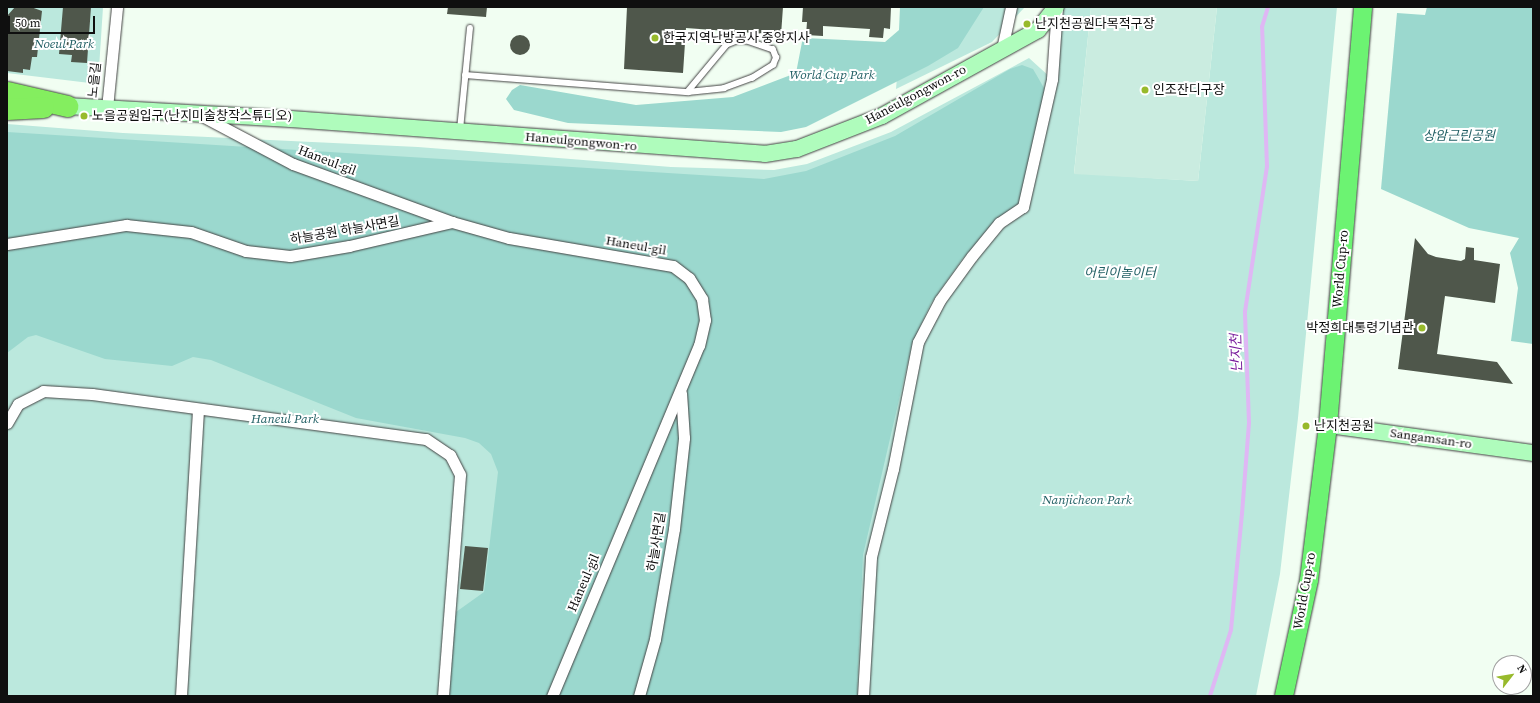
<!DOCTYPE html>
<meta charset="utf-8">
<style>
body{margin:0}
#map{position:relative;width:1540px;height:703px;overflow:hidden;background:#f1fef2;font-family:"Source Serif 4","Noto Sans KR",serif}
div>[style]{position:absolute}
.green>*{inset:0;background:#bbe8dd}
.forest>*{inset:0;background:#9bd8ce}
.pitch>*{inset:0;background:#caece0}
.stream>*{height:3.5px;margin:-1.75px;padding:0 1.75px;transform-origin:1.75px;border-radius:1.75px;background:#dfb7f4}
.building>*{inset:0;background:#4f574b}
.round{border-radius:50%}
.roads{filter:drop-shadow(0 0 1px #424242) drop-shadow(0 0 1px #424242)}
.lane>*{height:5.5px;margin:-2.75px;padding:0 2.75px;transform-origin:2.75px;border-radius:2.75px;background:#fff}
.street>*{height:11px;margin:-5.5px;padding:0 5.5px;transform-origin:5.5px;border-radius:5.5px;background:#fff}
.secondary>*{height:16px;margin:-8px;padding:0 8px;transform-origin:8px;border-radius:8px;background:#affcbc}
.primary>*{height:18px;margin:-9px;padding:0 9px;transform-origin:9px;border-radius:9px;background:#6cf372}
.highway>*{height:21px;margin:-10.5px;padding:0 10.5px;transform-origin:10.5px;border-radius:10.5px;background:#84ee5f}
.dots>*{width:11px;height:11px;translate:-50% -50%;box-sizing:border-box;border:2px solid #fff;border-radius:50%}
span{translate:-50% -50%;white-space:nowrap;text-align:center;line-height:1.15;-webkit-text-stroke:4px #fff;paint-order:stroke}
.poi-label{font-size:13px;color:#0f0f0f}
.left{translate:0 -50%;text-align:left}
.right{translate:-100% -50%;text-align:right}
.park-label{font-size:13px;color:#215f64;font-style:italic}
.street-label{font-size:13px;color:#0f0f0f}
.water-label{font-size:14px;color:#781c9c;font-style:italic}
.frame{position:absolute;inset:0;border:8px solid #0f0f0f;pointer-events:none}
.north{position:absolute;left:1492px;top:655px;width:40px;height:40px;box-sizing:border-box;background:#fff;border:1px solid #9f9f9f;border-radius:50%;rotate:59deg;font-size:11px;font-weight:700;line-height:16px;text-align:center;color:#0f0f0f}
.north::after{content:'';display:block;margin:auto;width:14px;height:18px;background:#98ba2c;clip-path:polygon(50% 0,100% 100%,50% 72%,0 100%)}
.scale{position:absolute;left:8px;top:16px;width:87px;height:18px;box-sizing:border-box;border:2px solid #0f0f0f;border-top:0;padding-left:5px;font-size:12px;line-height:14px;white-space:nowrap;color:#0f0f0f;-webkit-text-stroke:3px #fff;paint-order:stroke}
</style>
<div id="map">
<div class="green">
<i style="clip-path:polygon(7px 7px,103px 7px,98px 84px,7px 73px)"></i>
<i style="clip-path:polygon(903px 7px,1025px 7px,992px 42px,896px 89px)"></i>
<i style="clip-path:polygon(1057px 7px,1091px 7px,1074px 173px,1198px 181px,1217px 7px,1337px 7px,1298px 418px,1280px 574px,1256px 696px,7px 696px,7px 124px,123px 133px,418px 147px,671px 167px,774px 170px,807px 164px,891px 132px,1029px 58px,1051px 78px)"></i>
</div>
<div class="forest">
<i style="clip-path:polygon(900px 7px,984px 7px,958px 48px,928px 66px,806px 127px,781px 132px,568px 123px,514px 110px,506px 99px,512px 90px,520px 85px,636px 105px,733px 97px,796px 73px,802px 42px,805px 38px,885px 42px,899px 30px)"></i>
<i style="clip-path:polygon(1427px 7px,1533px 7px,1533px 344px,1511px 341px,1518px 288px,1510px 253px,1519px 238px,1469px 228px,1381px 189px,1397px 13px,1425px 15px)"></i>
<i style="clip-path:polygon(1022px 65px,1033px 69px,1044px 88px,1044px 103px,1020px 203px,963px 258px,931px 303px,912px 344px,863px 555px,857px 696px,448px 696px,453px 625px,456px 612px,484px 592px,498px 472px,491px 454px,479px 443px,465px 438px,356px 418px,211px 360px,193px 357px,172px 366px,105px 359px,36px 335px,28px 337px,7px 353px,7px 132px,764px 179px,806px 171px,895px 136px,1010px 69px)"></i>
</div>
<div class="pitch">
<i style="clip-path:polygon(1091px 7px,1217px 7px,1198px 181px,1074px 174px)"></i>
</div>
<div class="stream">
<i style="left:1210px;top:696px;width:69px;rotate:-72.3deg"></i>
<i style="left:1231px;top:630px;width:117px;rotate:-84.6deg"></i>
<i style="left:1242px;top:514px;width:91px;rotate:-85.6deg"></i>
<i style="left:1249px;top:423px;width:111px;rotate:-92.1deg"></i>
<i style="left:1245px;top:312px;width:147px;rotate:-81.4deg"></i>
<i style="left:1267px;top:167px;width:140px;rotate:-92deg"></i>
<i style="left:1262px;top:27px;width:21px;rotate:-73deg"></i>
</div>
<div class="building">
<i style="clip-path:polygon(15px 7px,31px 7px,42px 11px,37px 57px,32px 57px,30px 70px,23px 69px,23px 73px,7px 71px,7px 16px)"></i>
<i style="clip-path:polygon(63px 7px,91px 7px,87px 63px,71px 62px,72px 55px,59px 54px)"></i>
<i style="clip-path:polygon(448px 7px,487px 7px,486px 17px,447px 14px)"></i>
<i style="clip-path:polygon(627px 7px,783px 7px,781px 35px,686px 28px,683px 73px,624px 69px)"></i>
<i style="clip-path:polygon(803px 7px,891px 7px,890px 29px,884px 28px,883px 38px,869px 37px,870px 29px,823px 26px,823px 36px,806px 35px,807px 22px,802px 22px)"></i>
<i class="round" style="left:510px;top:35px;width:20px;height:20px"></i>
<i style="clip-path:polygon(1415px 238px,1428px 254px,1436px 257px,1461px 261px,1465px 259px,1466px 247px,1474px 248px,1474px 260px,1500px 264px,1495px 303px,1445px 296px,1437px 354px,1497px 362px,1513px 384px,1398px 369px)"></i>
<i style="clip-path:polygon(465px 546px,488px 548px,483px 591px,460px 589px)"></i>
</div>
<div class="roads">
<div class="lane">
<i style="left:465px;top:75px;width:224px;rotate:4.4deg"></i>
<i style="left:688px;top:92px;width:36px;rotate:-6deg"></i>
<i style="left:724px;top:88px;width:30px;rotate:-20deg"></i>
<i style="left:752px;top:78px;width:25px;rotate:-32deg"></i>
<i style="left:773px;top:65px;width:8px;rotate:-67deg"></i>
<i style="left:776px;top:58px;width:9px;rotate:-111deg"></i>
<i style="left:773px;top:50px;width:28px;rotate:-161deg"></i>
<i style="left:747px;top:41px;width:10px;rotate:180deg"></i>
<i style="left:737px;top:41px;width:11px;rotate:158deg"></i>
<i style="left:727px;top:45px;width:61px;rotate:129.7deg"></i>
<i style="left:460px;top:130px;width:102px;rotate:-84.4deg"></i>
</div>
<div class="street">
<i style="left:1002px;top:49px;width:43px;rotate:-77.9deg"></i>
<i style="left:107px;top:108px;width:101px;rotate:-84.3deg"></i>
<i style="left:202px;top:116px;width:103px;rotate:27.8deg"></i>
<i style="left:293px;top:164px;width:169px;rotate:20deg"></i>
<i style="left:452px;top:222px;width:59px;rotate:15.7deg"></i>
<i style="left:509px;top:238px;width:166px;rotate:9.7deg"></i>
<i style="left:673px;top:266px;width:20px;rotate:37deg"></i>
<i style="left:689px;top:278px;width:25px;rotate:58deg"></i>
<i style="left:702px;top:299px;width:21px;rotate:82deg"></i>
<i style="left:705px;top:320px;width:26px;rotate:103deg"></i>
<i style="left:699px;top:345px;width:381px;rotate:112.7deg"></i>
<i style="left:7px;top:244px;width:121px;rotate:-9.1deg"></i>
<i style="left:126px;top:225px;width:65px;rotate:6.1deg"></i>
<i style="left:191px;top:232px;width:58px;rotate:19.1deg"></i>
<i style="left:246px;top:251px;width:44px;rotate:6.5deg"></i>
<i style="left:290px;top:256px;width:60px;rotate:-9.6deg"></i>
<i style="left:349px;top:246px;width:106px;rotate:-13.1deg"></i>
<i style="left:7px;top:423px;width:22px;rotate:-60deg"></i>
<i style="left:18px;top:404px;width:28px;rotate:-27deg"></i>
<i style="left:43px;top:391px;width:49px;rotate:3.5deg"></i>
<i style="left:92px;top:394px;width:337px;rotate:7.7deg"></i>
<i style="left:426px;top:439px;width:29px;rotate:34deg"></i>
<i style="left:450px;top:455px;width:22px;rotate:63deg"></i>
<i style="left:460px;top:475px;width:222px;rotate:94.4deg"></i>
<i style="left:181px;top:696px;width:287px;rotate:-86.6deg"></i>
<i style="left:639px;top:696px;width:59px;rotate:-74.3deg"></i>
<i style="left:655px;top:639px;width:112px;rotate:-80.2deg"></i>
<i style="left:674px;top:529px;width:92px;rotate:-83.7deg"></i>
<i style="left:684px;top:438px;width:45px;rotate:-93.8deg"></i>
<i style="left:863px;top:696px;width:139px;rotate:-86.7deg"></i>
<i style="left:871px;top:557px;width:91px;rotate:-76deg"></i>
<i style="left:893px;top:469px;width:129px;rotate:-78.9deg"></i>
<i style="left:918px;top:342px;width:47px;rotate:-62.4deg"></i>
<i style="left:940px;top:300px;width:54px;rotate:-54deg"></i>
<i style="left:972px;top:256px;width:43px;rotate:-50.7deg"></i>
<i style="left:999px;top:223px;width:29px;rotate:-34deg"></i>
<i style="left:1023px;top:207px;width:131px;rotate:-77.2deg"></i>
<i style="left:1052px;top:79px;width:72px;rotate:-86deg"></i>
</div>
<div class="secondary">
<i style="left:67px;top:106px;width:224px;rotate:3.3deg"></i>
<i style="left:291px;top:119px;width:475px;rotate:4.2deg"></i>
<i style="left:765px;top:154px;width:32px;rotate:-9deg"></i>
<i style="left:797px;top:149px;width:91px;rotate:-21.2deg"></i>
<i style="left:882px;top:116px;width:178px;rotate:-28.9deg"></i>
<i style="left:1038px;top:30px;width:29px;rotate:-52deg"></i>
<i style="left:1328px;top:425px;width:207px;rotate:7.8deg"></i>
</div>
<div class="primary">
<i style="left:1284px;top:696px;width:119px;rotate:-77.8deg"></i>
<i style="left:1309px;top:580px;width:156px;rotate:-83deg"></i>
<i style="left:1328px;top:425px;width:419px;rotate:-85.2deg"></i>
</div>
<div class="highway">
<i style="left:7px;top:92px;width:62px;rotate:13.1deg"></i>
<i style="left:7px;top:109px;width:36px;rotate:-3deg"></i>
</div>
</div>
<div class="dots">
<i style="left:1027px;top:24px;background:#98ba2c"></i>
<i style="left:655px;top:38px;background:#98ba2c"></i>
<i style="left:1145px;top:90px;background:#98ba2c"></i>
<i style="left:84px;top:116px;background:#98ba2c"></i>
<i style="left:1422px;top:328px;background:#98ba2c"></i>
<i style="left:1306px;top:426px;background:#98ba2c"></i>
</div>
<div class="poi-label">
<span class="left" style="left:1035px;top:24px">난지천공원다목적구장</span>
<span class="left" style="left:663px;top:38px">한국지역난방공사 중앙지사</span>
<span class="left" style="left:1153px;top:90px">인조잔디구장</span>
<span class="left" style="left:92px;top:116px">노을공원입구(난지미술창작스튜디오)</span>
<span class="right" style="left:1414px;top:328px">박정희대통령기념관</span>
<span class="left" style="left:1314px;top:426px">난지천공원</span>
</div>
<div class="park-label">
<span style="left:64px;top:44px">Noeul Park</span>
<span style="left:832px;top:75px">World Cup Park</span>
<span style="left:1459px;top:136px">상암근린공원</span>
<span style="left:1120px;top:273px">어린이놀이터</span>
<span style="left:285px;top:419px">Haneul Park</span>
<span style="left:1087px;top:500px">Nanjicheon Park</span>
</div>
<div class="street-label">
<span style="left:95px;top:80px;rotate:-84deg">노을길</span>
<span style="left:916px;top:95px;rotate:-28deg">Haneulgongwon-ro</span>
<span style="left:581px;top:142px;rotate:5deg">Haneulgongwon-ro</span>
<span style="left:327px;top:161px;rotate:21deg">Haneul-gil</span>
<span style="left:345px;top:231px;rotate:-10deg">하늘공원 하늘사면길</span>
<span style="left:636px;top:246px;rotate:10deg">Haneul-gil</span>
<span style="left:1341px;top:269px;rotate:-85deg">World Cup-ro</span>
<span style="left:1431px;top:439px;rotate:8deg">Sangamsan-ro</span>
<span style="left:657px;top:542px;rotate:-81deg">하늘사면길</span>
<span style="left:584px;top:583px;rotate:-67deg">Haneul-gil</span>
<span style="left:1305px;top:591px;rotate:-80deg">World Cup-ro</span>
</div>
<div class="water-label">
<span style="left:1236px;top:353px;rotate:-92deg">난지천</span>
</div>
<div class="frame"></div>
<div class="north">N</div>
<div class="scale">50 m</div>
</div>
